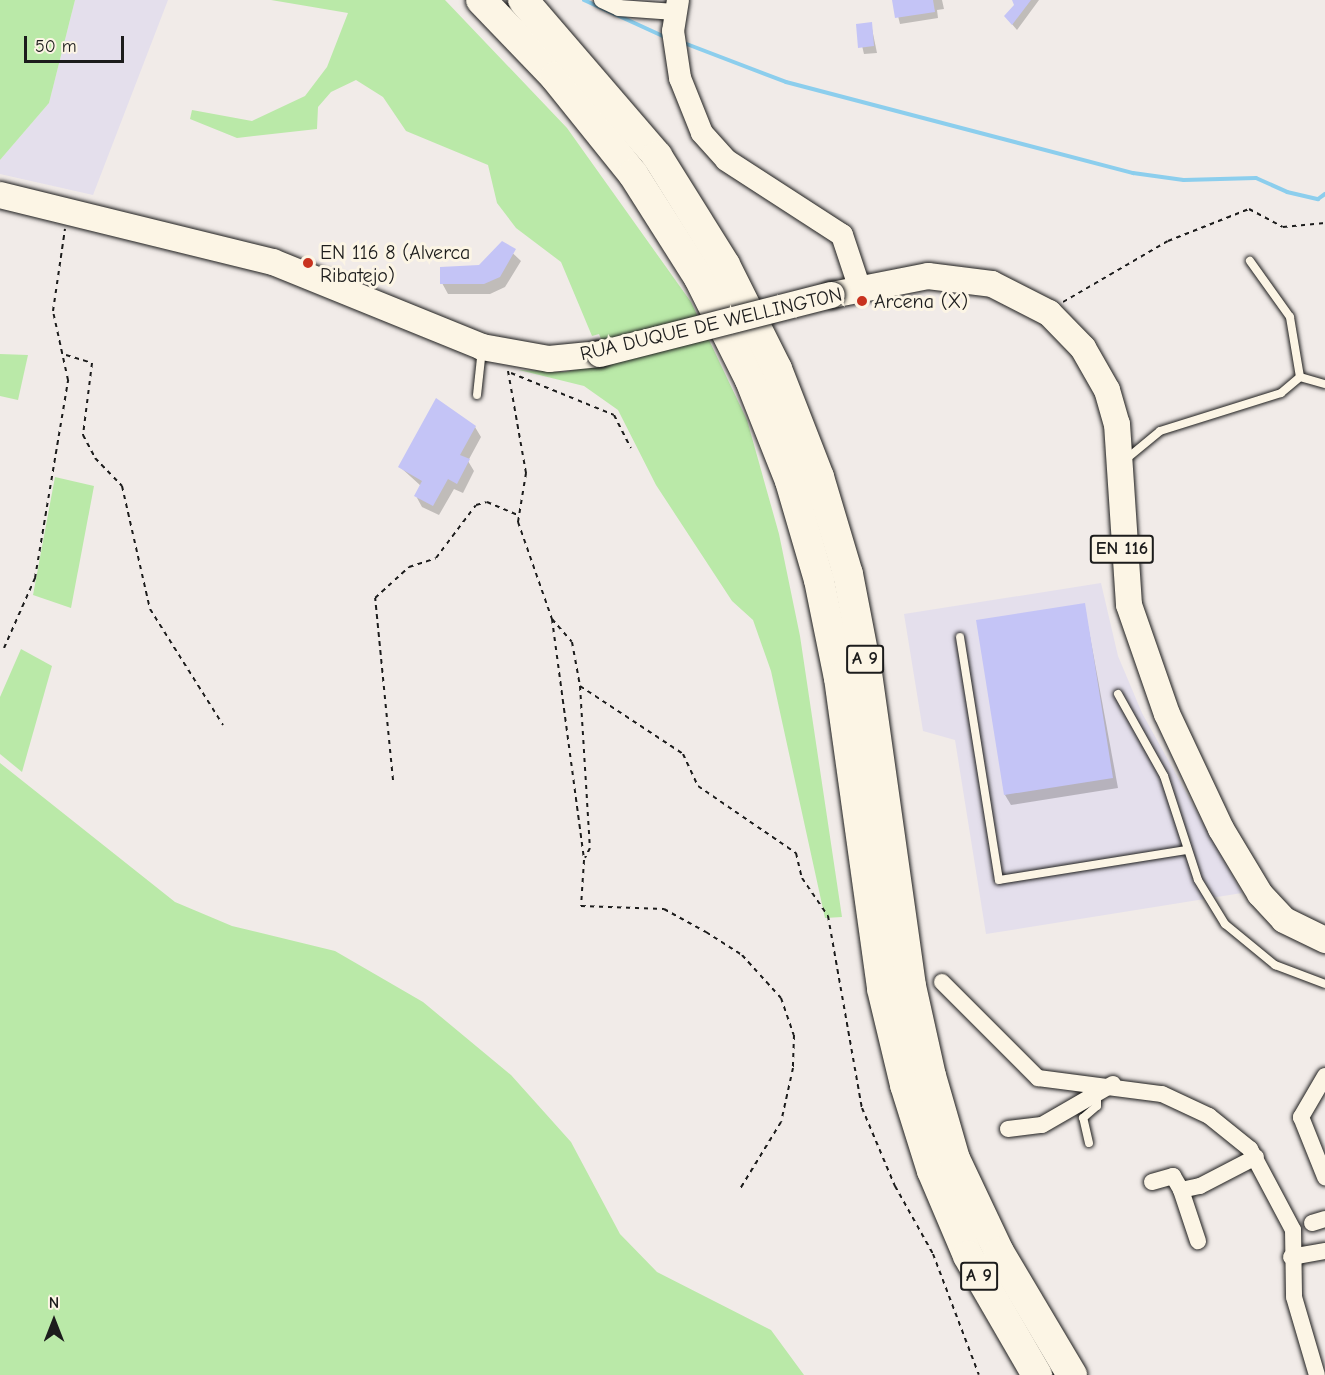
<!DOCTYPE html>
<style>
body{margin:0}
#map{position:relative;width:1325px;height:1375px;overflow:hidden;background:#f1ebe8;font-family:"Comic Neue",sans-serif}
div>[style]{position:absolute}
.built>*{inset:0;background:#e4dfec}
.green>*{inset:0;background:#bae9a8}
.shadow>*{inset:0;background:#0003}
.stream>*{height:4px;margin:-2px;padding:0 2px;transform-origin:2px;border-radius:2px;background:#8cceed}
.building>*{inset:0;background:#c4c4f6}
.path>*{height:2px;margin-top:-1px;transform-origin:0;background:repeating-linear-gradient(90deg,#1c1c1c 0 4.5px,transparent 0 9px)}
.roads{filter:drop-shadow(0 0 2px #1c1c1c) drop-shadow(0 0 2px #1c1c1c)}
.lane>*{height:8px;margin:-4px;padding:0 4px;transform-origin:4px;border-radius:4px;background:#fcf5e5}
.street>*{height:16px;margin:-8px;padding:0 8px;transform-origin:8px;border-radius:8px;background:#fcf5e5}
.secondary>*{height:22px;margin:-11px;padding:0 11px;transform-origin:11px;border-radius:11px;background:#fcf5e5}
.primary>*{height:26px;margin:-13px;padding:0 13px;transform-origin:13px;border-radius:13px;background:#fcf5e5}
.highway>*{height:30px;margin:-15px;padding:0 15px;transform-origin:15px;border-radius:15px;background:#fcf5e5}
.bridges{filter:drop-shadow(0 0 2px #1c1c1c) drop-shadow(0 0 2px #1c1c1c)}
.primary-bridge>*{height:26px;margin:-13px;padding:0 13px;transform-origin:13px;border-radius:13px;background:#fcf5e5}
.dots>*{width:16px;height:16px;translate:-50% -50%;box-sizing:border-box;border:3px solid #fcf5e5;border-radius:50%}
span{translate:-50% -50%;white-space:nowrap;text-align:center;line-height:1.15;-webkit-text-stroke:6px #fcf5e5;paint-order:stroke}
.shield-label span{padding:2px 4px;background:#fcf5e5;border:2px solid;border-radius:4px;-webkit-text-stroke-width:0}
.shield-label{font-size:18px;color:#1c1c1c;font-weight:700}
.poi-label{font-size:20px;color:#1c1c1c}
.left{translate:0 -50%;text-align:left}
.street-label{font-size:20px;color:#1c1c1c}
.north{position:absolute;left:24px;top:1291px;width:60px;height:60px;-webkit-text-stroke:4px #fcf5e5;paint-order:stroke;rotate:0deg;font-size:16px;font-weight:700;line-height:24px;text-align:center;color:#1c1c1c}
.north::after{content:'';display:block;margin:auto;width:21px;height:27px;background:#1c1c1c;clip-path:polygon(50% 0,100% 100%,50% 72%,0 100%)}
.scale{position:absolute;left:24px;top:36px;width:100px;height:27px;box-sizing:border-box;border:3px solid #1c1c1c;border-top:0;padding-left:8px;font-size:18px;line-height:21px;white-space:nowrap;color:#1c1c1c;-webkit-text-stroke:4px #fcf5e5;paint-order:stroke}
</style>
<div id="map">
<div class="built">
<i style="clip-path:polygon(75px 0,168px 0,93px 195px,0 174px,0 160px,49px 103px)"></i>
<i style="clip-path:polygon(1101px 583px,1118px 656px,1142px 713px,1242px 893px,986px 934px,955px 740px,923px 731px,904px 614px)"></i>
</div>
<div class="green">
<i style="clip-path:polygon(0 0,75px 0,49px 103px,0 160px)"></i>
<i style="clip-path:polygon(271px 0,445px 0,567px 128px,691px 302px,747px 420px,779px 534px,800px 636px,842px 917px,825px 918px,771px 671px,753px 620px,732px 601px,656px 485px,618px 410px,584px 386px,519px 370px,564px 372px,611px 363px,599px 334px,592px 336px,561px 262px,516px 228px,497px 203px,488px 165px,406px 131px,383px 97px,356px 80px,331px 92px,318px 107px,317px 129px,237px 138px,190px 119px,192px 110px,252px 121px,305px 96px,327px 67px,348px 13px)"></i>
<i style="clip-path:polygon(0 354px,28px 355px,18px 400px,0 396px)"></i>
<i style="clip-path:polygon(55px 477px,94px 486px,71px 608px,33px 595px)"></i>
<i style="clip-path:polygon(21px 649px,52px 666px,22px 772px,0 754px,0 697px)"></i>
<i style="clip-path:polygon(0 763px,175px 902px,232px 926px,335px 951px,423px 1002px,511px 1075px,571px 1142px,620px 1234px,657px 1272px,771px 1330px,804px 1375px,0 1375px)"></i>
</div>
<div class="shadow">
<i style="clip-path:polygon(894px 0,942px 0,944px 9px,937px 10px,938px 18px,900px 24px)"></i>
<i style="clip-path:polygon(1014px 0,1039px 0,1017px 30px,1005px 16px,1016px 6px)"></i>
<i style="clip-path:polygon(871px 24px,877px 53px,864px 54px,857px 25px)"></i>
<i style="clip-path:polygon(502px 243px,521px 261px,505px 287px,490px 294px,448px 294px,442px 283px,480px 266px)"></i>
<i style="clip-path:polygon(475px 427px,481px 437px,468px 461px,474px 471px,463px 493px,454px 489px,439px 515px,422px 507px,416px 496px,421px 486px,400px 467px)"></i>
<i style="clip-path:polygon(1084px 604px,1118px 788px,1011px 805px,1005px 795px)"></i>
</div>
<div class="stream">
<i style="left:584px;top:0;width:89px;rotate:24.6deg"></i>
<i style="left:684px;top:43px;width:109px;rotate:20.9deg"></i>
<i style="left:786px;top:82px;width:359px;rotate:14.7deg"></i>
<i style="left:1133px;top:173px;width:51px;rotate:7.8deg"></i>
<i style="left:1184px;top:180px;width:72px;rotate:-1.6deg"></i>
<i style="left:1256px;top:178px;width:34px;rotate:24deg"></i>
<i style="left:1287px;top:192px;width:32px;rotate:13deg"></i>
<i style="left:1318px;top:199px;width:9px;rotate:-36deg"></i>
</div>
<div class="building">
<i style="clip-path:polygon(892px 0,933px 0,935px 12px,895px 18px)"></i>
<i style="clip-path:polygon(1012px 0,1031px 0,1012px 25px,1004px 16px,1014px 5px)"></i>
<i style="clip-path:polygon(872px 22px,874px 46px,858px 48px,856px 24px)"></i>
<i style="clip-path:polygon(502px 241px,516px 249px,500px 277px,484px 284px,440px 284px,440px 267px,479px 265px)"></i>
<i style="clip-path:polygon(436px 398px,476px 426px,460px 455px,470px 459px,457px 484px,448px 479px,433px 506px,414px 496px,422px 481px,398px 467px)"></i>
<i style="clip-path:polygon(1085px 603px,1113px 778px,1004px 795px,976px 620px)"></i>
</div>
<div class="path">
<i style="left:1063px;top:302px;width:121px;rotate:-30.2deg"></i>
<i style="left:1168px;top:241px;width:87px;rotate:-21.6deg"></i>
<i style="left:1249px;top:209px;width:38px;rotate:28deg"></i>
<i style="left:1283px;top:227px;width:42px;rotate:-5.4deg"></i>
<i style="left:66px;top:355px;width:27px;rotate:17deg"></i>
<i style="left:92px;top:363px;width:73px;rotate:97.1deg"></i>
<i style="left:83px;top:435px;width:26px;rotate:62deg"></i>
<i style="left:95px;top:458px;width:39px;rotate:46deg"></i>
<i style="left:122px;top:486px;width:126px;rotate:77.2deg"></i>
<i style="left:150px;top:609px;width:137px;rotate:57.8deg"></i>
<i style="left:508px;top:371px;width:104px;rotate:80deg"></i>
<i style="left:526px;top:473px;width:50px;rotate:99.3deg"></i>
<i style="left:518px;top:522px;width:103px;rotate:70.7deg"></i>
<i style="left:552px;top:619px;width:30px;rotate:49deg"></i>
<i style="left:572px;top:642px;width:45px;rotate:79.7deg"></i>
<i style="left:580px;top:686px;width:123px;rotate:33.4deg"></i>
<i style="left:683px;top:754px;width:35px;rotate:65deg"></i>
<i style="left:698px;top:786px;width:119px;rotate:34.4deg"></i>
<i style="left:796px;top:853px;width:26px;rotate:77deg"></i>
<i style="left:802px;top:878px;width:46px;rotate:55.6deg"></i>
<i style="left:828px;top:916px;width:195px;rotate:80deg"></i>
<i style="left:862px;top:1108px;width:85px;rotate:67.1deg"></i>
<i style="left:895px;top:1186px;width:78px;rotate:60.8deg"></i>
<i style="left:933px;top:1254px;width:129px;rotate:69.2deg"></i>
<i style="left:511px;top:373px;width:111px;rotate:22.2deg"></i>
<i style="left:614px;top:415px;width:37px;rotate:63deg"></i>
<i style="left:552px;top:619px;width:243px;rotate:82.4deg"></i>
<i style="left:584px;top:860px;width:46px;rotate:93.7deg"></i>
<i style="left:581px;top:906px;width:83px;rotate:2.1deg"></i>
<i style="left:664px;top:909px;width:48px;rotate:28.7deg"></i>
<i style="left:706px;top:932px;width:43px;rotate:32.6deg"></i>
<i style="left:742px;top:955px;width:58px;rotate:47.8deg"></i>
<i style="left:781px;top:998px;width:39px;rotate:71deg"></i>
<i style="left:794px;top:1035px;width:33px;rotate:92deg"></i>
<i style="left:793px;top:1068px;width:55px;rotate:102.5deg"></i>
<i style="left:781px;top:1122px;width:79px;rotate:121.5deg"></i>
<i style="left:4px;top:648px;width:77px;rotate:-66.1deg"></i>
<i style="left:35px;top:578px;width:201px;rotate:-80.5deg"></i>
<i style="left:68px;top:380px;width:71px;rotate:-102.3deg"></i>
<i style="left:53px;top:311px;width:83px;rotate:-81.7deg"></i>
<i style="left:580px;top:686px;width:162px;rotate:86.5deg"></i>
<i style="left:590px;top:848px;width:11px;rotate:117deg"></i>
<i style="left:393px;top:780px;width:183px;rotate:-95.6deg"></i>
<i style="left:375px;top:598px;width:46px;rotate:-42.4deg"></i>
<i style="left:409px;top:567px;width:28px;rotate:-18deg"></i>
<i style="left:436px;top:558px;width:66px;rotate:-53deg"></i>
<i style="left:476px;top:505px;width:11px;rotate:-15deg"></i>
<i style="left:487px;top:502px;width:34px;rotate:23deg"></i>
</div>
<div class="roads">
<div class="lane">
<i style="left:1300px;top:377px;width:26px;rotate:16deg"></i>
<i style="left:477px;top:395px;width:46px;rotate:-83.8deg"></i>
<i style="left:1125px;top:460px;width:45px;rotate:-39.6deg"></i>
<i style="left:1160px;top:431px;width:127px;rotate:-17.4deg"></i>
<i style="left:1281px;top:393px;width:25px;rotate:-40deg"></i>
<i style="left:1300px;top:377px;width:61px;rotate:-99.5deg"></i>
<i style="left:1290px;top:317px;width:69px;rotate:-125.5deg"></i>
<i style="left:960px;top:637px;width:246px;rotate:80.9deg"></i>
<i style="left:999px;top:880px;width:189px;rotate:-9.1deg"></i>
<i style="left:1118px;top:694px;width:94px;rotate:60.7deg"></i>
<i style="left:1164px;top:776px;width:109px;rotate:71.9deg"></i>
<i style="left:1198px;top:880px;width:52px;rotate:58.5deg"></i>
<i style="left:1225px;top:924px;width:65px;rotate:39.4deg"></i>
<i style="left:1275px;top:965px;width:53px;rotate:20.8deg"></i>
<i style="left:1089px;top:1143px;width:26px;rotate:-103deg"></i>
<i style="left:1083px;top:1118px;width:18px;rotate:-41deg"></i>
<i style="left:1097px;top:1106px;width:12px;rotate:-90deg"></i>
</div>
<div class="street">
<i style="left:602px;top:0;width:19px;rotate:25deg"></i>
<i style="left:619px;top:8px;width:56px;rotate:4.1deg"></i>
<i style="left:942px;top:982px;width:136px;rotate:45deg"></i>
<i style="left:1038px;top:1078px;width:125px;rotate:7.4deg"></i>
<i style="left:1162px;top:1094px;width:52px;rotate:25.1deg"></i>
<i style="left:1209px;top:1116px;width:53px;rotate:38.8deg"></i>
<i style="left:1250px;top:1149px;width:92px;rotate:62deg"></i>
<i style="left:1293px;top:1230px;width:67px;rotate:89.1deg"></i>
<i style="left:1294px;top:1297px;width:81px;rotate:73.6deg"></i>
<i style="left:1325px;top:1076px;width:48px;rotate:120.3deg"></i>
<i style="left:1301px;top:1117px;width:65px;rotate:68.2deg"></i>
<i style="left:1008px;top:1129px;width:34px;rotate:-7deg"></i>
<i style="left:1042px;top:1125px;width:82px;rotate:-30deg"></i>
<i style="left:1152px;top:1182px;width:22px;rotate:-16deg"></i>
<i style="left:1173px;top:1176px;width:16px;rotate:60deg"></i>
<i style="left:1181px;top:1190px;width:19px;rotate:-12deg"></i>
<i style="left:1200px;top:1186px;width:63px;rotate:-27.4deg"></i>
<i style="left:1181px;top:1190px;width:54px;rotate:71.6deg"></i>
<i style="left:1312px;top:1223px;width:14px;rotate:-17deg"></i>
<i style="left:1291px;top:1257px;width:35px;rotate:-10deg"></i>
</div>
<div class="secondary">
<i style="left:678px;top:0;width:31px;rotate:99deg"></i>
<i style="left:673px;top:31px;width:48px;rotate:81.5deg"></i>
<i style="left:680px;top:78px;width:59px;rotate:68.2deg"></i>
<i style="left:702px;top:133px;width:36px;rotate:48deg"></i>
<i style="left:726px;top:160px;width:138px;rotate:32.9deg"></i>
<i style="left:842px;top:235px;width:57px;rotate:71.6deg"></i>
</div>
<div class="primary">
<i style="left:0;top:195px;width:281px;rotate:13.8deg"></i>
<i style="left:273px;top:262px;width:226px;rotate:22.1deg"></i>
<i style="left:482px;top:347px;width:68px;rotate:10.2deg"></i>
<i style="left:549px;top:359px;width:51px;rotate:-5.6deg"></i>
<i style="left:832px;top:295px;width:98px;rotate:-11.2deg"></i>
<i style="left:928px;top:276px;width:64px;rotate:7.1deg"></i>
<i style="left:992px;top:284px;width:64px;rotate:27deg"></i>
<i style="left:1049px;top:313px;width:49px;rotate:45.8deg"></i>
<i style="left:1083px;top:348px;width:48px;rotate:60.3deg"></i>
<i style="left:1107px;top:390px;width:35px;rotate:74deg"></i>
<i style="left:1117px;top:424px;width:181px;rotate:86.2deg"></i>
<i style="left:1129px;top:605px;width:115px;rotate:70.8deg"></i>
<i style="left:1167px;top:714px;width:127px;rotate:64.8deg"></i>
<i style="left:1221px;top:829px;width:76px;rotate:59deg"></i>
<i style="left:1260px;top:894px;width:35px;rotate:47deg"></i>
<i style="left:1284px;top:920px;width:46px;rotate:26deg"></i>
</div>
<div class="highway">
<i style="left:481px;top:0;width:107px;rotate:46.1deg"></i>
<i style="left:555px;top:77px;width:124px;rotate:51.2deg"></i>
<i style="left:633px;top:174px;width:123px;rotate:57.6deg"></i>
<i style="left:699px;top:278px;width:114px;rotate:63.4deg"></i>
<i style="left:750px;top:380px;width:109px;rotate:68.4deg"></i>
<i style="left:790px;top:481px;width:103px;rotate:73.7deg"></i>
<i style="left:819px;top:580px;width:100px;rotate:78.5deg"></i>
<i style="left:839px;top:678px;width:314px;rotate:82.1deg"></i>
<i style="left:882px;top:989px;width:99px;rotate:76.5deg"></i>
<i style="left:905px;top:1085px;width:90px;rotate:72.6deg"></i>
<i style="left:932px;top:1171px;width:92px;rotate:67deg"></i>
<i style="left:968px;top:1256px;width:138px;rotate:59.9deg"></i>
<i style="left:523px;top:0;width:206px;rotate:49.3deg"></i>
<i style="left:657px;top:156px;width:128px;rotate:58deg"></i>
<i style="left:725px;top:265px;width:116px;rotate:63.4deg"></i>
<i style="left:777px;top:369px;width:116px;rotate:68.7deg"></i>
<i style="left:819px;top:477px;width:101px;rotate:73.4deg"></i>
<i style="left:848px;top:574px;width:101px;rotate:79.1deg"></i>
<i style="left:867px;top:673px;width:316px;rotate:82deg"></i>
<i style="left:911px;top:986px;width:92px;rotate:77.5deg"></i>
<i style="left:931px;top:1076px;width:86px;rotate:73.9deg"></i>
<i style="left:955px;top:1159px;width:103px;rotate:64.7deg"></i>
<i style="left:999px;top:1252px;width:143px;rotate:59.3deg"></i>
</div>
</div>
<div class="bridges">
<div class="primary-bridge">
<i style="left:600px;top:354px;width:239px;rotate:-14.3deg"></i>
</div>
</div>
<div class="dots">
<i style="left:308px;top:263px;background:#c8321e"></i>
<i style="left:862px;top:301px;background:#c8321e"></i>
</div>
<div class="shield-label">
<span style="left:1122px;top:549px">EN 116</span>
<span style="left:865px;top:659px">A 9</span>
<span style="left:979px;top:1276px">A 9</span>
</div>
<div class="poi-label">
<span class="left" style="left:320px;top:264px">EN 116 8 (Alverca<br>Ribatejo)</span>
<span class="left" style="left:874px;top:301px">Arcena (X)</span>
</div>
<div class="street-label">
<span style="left:711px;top:324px;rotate:-13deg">RUA DUQUE DE WELLINGTON</span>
</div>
<div class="north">N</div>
<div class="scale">50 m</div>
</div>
